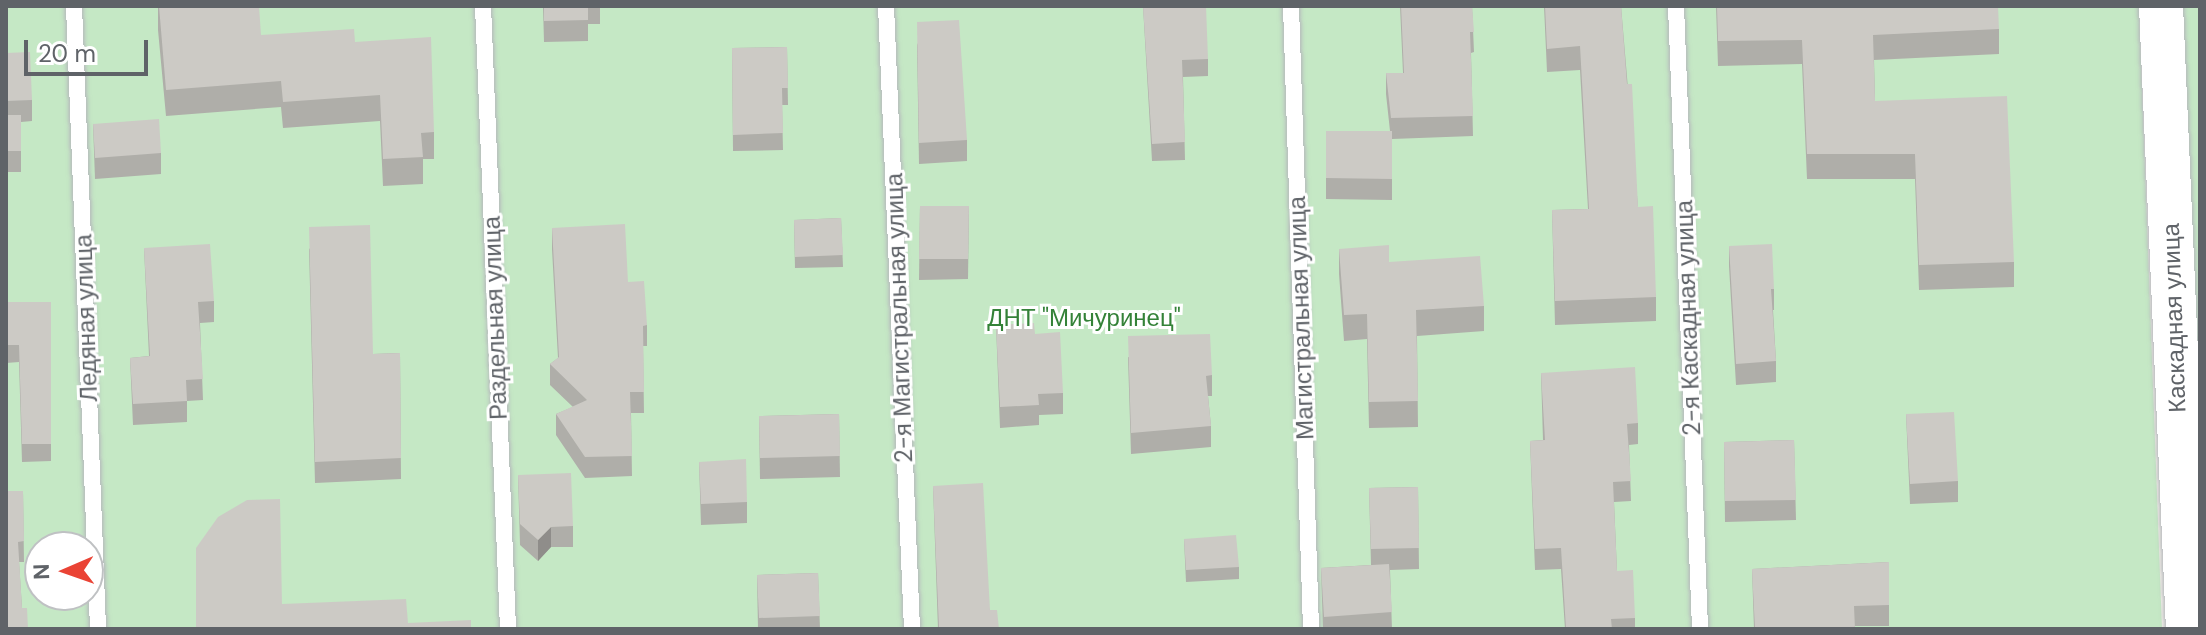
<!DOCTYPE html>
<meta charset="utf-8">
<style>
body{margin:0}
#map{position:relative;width:2206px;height:635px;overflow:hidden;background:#f1efe8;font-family:"DM Sans",sans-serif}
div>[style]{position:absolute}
.green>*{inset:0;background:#c5e8c5}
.roads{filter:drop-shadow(0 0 2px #b5b8bc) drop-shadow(0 0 2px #b5b8bc)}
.lane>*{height:16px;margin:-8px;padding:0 8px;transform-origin:8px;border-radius:8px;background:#fff}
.secondary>*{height:44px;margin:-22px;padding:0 22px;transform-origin:22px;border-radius:22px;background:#fff}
.wall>*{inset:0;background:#afaea9}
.shaded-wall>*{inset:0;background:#8f8d8a}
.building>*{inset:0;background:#cccac5}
span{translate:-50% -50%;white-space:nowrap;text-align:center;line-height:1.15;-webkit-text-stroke:6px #fff;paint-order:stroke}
.street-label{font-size:24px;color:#5f6368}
.park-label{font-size:24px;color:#348238}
.frame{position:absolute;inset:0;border:8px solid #5f6368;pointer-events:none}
.north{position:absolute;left:24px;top:531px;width:80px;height:80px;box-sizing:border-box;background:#fff;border:2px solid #bfc1c3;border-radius:50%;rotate:268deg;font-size:22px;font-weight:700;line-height:32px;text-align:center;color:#5f6368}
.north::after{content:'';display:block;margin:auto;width:28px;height:36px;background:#ea4335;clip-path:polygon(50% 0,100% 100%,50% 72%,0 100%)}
.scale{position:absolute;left:24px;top:40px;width:124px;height:36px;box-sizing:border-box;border:4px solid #5f6368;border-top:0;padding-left:10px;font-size:24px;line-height:28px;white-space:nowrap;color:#5f6368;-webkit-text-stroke:6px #fff;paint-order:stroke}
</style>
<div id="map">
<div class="green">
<i style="clip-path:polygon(evenodd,6px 6px,2139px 6px,2162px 629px,6px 629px,6px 6px,40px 547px,88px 547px,88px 595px,40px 595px,40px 547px)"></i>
<i style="clip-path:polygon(2174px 6px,2200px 6px,2200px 582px)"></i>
</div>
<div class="roads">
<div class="lane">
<i style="left:74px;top:6px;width:623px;rotate:87.79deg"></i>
<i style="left:483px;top:6px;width:624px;rotate:87.7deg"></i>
<i style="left:886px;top:6px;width:624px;rotate:87.61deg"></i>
<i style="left:1291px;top:6px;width:623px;rotate:88.16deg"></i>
<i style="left:1676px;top:6px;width:623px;rotate:87.79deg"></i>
</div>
<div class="secondary">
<i style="left:2161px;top:6px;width:624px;rotate:87.52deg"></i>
</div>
</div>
<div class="wall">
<i style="clip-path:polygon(158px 6px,261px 35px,355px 42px,434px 132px,434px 159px,423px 159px,423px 184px,383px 186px,380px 121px,283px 128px,281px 107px,166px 116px,158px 30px)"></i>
<i style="clip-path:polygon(543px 6px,600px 6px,600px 24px,588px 24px,588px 41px,544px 42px)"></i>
<i style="clip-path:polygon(1143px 6px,1208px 59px,1208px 76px,1183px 77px,1185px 160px,1152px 161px)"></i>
<i style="clip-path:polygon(1400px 6px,1472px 6px,1474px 52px,1471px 53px,1473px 136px,1392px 139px,1392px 200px,1326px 199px,1326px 131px,1390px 131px,1386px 94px,1386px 73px,1403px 73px)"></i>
<i style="clip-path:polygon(1544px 6px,1621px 6px,1638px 207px,1656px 297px,1656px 321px,1555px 325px,1552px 210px,1588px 209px,1580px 70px,1547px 72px)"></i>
<i style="clip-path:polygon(1716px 6px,1999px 29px,1999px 54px,1874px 60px,1875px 101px,2014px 262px,2014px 287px,1919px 290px,1915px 179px,1807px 179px,1802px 64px,1718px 66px)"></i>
<i style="clip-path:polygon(917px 43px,967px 140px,967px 161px,919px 164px)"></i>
<i style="clip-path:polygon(787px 47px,788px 105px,782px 105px,783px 150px,733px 151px,732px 48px)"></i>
<i style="clip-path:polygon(6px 53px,32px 100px,32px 121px,21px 122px,21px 172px,6px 172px)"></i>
<i style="clip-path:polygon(93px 124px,161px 153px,161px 174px,95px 179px)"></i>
<i style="clip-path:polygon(920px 206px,969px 206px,968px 279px,919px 280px)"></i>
<i style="clip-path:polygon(841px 218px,843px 267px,795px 268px,794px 220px)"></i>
<i style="clip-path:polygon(552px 228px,628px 282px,647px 325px,647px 346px,643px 346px,644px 413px,631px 413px,632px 476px,585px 478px,556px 435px,556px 414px,573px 407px,550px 385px,550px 364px,558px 358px,552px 249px)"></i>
<i style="clip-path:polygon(1729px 246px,1774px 289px,1774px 310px,1773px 310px,1776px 361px,1776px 382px,1736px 385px,1729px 266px)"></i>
<i style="clip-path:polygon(144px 248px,214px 301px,214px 322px,200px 323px,203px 400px,187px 401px,187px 422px,133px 425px,130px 358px,149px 356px)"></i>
<i style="clip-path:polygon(309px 248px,373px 354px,400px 353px,401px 479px,315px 483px)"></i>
<i style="clip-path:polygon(1339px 249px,1389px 262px,1484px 306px,1484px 331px,1417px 336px,1418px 427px,1369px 428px,1367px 339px,1344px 341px,1339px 274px)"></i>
<i style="clip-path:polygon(6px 302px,51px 302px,51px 461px,22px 462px,19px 362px,6px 363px)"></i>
<i style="clip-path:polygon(996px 325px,1035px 334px,1063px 393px,1063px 414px,1039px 415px,1039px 425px,1000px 428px)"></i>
<i style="clip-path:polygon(1128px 357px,1212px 375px,1212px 396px,1208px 396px,1211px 426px,1211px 447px,1131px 454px)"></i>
<i style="clip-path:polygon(1541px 373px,1638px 423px,1638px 444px,1629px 445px,1631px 501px,1614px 502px,1617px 571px,1635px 618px,1635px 629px,1565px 629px,1561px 569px,1535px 570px,1530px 441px,1543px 440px)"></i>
<i style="clip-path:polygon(839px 414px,840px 477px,760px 479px,759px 416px)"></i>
<i style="clip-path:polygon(1906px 414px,1958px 481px,1958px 502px,1910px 504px)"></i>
<i style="clip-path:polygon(1794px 440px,1796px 520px,1725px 522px,1724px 442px)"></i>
<i style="clip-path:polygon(699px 462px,747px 502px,747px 523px,701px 525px)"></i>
<i style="clip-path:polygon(518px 475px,573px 526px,573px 547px,551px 547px,538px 561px,520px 545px)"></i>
<i style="clip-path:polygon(933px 486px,990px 610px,999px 629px,938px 629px)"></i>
<i style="clip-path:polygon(1418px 487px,1419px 569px,1390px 570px,1392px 629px,1323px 629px,1321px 568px,1371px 565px,1369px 488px)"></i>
<i style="clip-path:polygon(23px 491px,24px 562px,19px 562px,22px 608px,6px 629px)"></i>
<i style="clip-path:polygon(1184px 539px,1239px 567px,1239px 579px,1186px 582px)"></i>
<i style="clip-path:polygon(1889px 562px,1889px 626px,1855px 626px,1855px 629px,1754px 629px,1752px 569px)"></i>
<i style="clip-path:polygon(818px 573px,820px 629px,758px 629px,757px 575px)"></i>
</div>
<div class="shaded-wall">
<i style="clip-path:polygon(551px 527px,551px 547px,538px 561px,538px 540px)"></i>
</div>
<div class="building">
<i style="clip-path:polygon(159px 6px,259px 6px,261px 35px,354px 29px,355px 42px,431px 37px,434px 132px,421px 133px,423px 157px,383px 159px,380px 95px,283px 102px,281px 81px,166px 90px)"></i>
<i style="clip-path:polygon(544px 6px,588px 6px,588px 20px,544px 21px)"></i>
<i style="clip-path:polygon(1143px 6px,1206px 6px,1208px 59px,1182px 60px,1185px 142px,1152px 144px)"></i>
<i style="clip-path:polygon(1401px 6px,1472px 6px,1474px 32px,1470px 32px,1473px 116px,1391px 118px,1386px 73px,1404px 73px)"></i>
<i style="clip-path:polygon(1545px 6px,1621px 6px,1627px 84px,1632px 84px,1638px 207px,1653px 206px,1656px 297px,1555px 301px,1552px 210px,1589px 209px,1580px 46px,1547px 49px)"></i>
<i style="clip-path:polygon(1717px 6px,1998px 6px,1999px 29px,1873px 35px,1875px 101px,2007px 96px,2014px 262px,1919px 265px,1915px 154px,1807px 154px,1802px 40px,1718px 41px)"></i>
<i style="clip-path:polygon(959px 20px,967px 140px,919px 143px,917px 22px)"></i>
<i style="clip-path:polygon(787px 47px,788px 88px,782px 88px,783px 133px,733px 135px,732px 48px)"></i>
<i style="clip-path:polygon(30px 52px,32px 100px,6px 101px,6px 53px)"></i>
<i style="clip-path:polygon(6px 115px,21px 115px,21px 151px,6px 151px)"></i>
<i style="clip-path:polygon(159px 119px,161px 153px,95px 158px,93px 124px)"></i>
<i style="clip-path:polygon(1326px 131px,1392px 131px,1392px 179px,1326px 178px)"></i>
<i style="clip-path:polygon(920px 206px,969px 206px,968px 259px,919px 259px)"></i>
<i style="clip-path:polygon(841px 218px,843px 255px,795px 257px,794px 220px)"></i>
<i style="clip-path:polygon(625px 224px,628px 282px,644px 281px,647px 325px,643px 326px,644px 392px,630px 392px,632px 456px,585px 457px,556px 414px,587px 400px,550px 364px,559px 357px,552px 228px)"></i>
<i style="clip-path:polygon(370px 225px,373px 354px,400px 353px,401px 458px,315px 462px,309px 227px)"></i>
<i style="clip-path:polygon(210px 244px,214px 301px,198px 302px,203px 379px,186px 380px,187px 401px,133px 404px,130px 358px,150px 356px,144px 248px)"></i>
<i style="clip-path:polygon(1772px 244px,1774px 289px,1771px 289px,1776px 361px,1736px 364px,1729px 246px)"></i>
<i style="clip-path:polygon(1389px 245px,1389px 262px,1480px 256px,1484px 306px,1416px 310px,1418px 401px,1369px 402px,1367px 314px,1344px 315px,1339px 249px)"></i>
<i style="clip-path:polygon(6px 302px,51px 302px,51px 444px,22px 444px,19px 345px,6px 345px)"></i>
<i style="clip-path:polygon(1034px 323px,1035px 334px,1060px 332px,1063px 393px,1038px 394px,1039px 405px,1000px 407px,996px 325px)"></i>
<i style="clip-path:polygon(1210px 334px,1212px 375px,1206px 376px,1211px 426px,1131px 433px,1128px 336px)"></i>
<i style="clip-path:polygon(1635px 367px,1638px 423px,1627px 424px,1631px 481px,1613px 482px,1617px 571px,1633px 570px,1635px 618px,1611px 619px,1612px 629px,1566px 629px,1561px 548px,1535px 549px,1530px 441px,1545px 440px,1541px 373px)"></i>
<i style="clip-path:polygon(1954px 412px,1958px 481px,1910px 484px,1906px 414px)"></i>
<i style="clip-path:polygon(839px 414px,840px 456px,760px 458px,759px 416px)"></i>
<i style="clip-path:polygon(1794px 440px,1796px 500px,1725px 501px,1724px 442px)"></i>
<i style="clip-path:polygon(746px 459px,747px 502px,701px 504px,699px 462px)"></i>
<i style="clip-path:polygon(571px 473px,573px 526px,551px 527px,538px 540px,520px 524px,518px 475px)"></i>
<i style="clip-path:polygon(983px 483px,990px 610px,997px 610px,999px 629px,939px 629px,933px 486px)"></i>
<i style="clip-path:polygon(1418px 487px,1419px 548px,1371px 549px,1369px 488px)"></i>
<i style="clip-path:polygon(6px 491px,23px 491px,24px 541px,18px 542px,22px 608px,27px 608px,28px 629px,6px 629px)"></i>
<i style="clip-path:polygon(280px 499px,282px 604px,406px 599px,408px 623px,471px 620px,471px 629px,196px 629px,196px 548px,218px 517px,247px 500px)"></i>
<i style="clip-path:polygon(1236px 535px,1239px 567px,1186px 570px,1184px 539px)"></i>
<i style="clip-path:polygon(1889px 562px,1889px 605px,1854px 606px,1855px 629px,1755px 629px,1752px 569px)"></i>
<i style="clip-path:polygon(1389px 564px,1392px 612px,1324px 617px,1321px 568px)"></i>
<i style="clip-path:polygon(818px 573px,820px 616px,759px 618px,757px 575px)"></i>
</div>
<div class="street-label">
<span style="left:86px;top:318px;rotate:-92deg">Ледяная улица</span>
<span style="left:495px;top:318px;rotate:-92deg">Раздельная улица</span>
<span style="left:899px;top:318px;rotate:-92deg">2-я Магистральная улица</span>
<span style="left:1301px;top:318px;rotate:-92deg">Магистральная улица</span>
<span style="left:1688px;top:318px;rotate:-92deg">2-я Каскадная улица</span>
<span style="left:2174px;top:318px;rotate:-92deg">Каскадная улица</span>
</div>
<div class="park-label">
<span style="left:1084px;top:318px">ДНТ "Мичуринец"</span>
</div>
<div class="frame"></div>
<div class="north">N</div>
<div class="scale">20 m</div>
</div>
